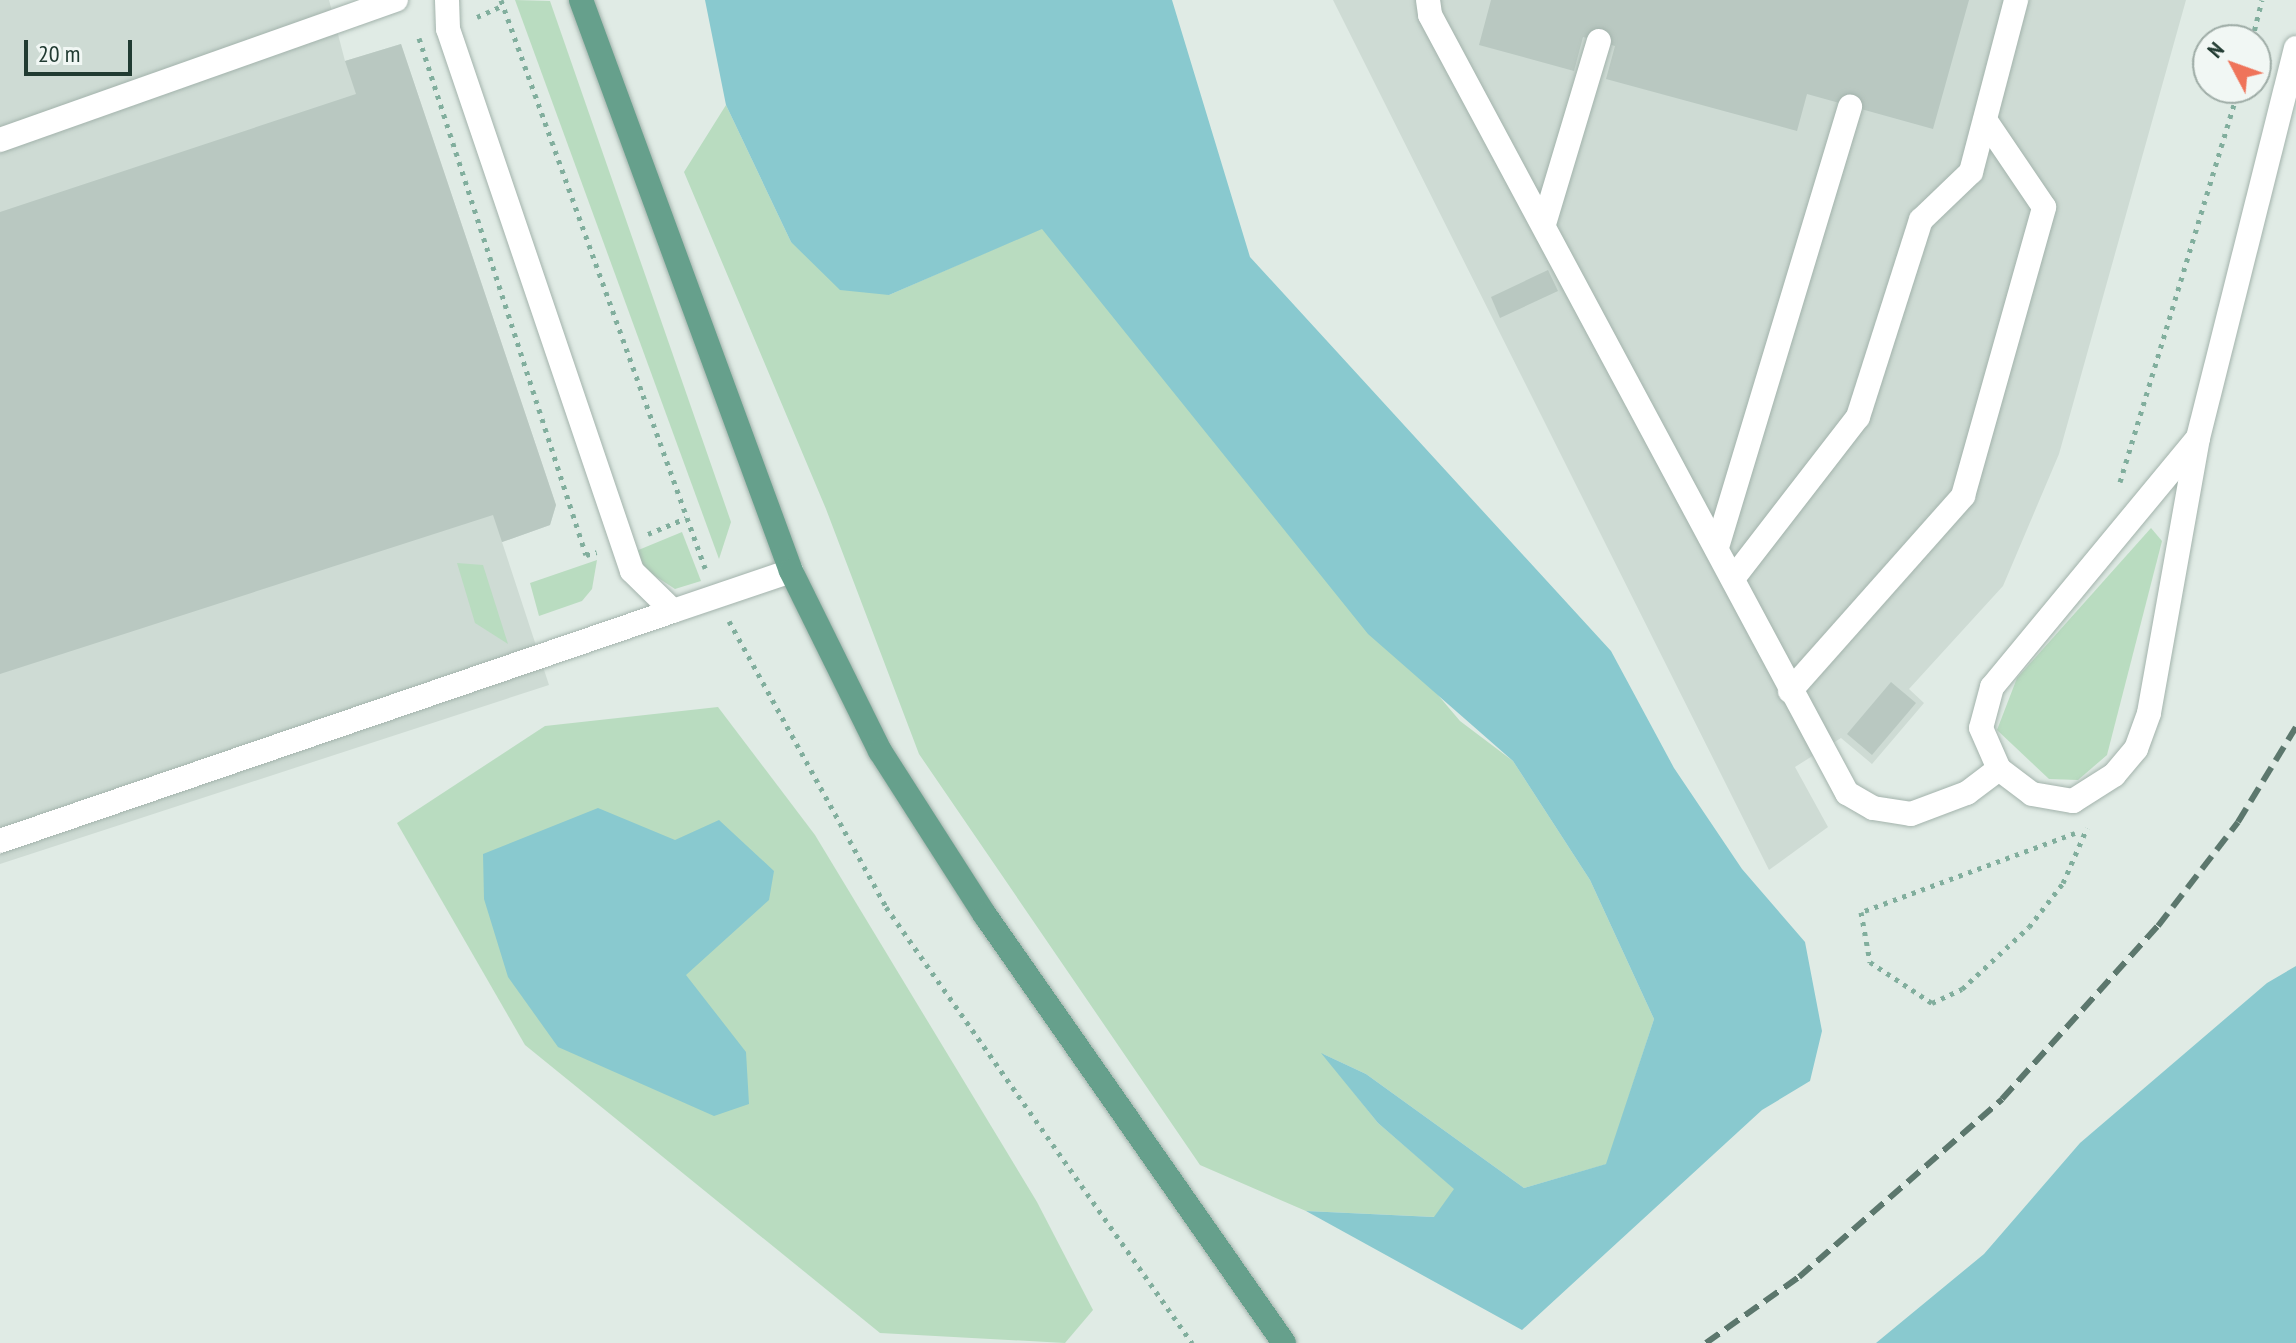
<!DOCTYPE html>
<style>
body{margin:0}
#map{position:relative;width:2296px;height:1343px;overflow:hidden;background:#e0ebe5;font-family:"PT Sans Narrow",sans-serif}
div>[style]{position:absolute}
.built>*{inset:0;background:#cedbd4}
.green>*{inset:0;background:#b9dcc0}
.water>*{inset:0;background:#89c9cf}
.building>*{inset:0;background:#b9c8c1}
.path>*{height:5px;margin-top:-2.5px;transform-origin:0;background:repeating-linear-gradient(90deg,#81ae9d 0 4px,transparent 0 10px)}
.roads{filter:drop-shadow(0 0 2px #a3b3ac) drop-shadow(0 0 2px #a3b3ac)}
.minor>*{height:24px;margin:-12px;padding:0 12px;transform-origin:12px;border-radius:12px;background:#fff}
.major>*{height:24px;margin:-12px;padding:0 12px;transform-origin:12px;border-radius:12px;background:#66a08c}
.rail>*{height:6px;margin-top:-3px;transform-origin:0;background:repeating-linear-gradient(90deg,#5c776d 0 16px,transparent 0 24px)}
span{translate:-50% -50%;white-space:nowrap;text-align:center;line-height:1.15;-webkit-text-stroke:8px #f1f7f4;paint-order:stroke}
.north{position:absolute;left:2192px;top:24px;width:80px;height:80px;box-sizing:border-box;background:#f1f7f4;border:2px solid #9eaca6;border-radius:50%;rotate:311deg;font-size:22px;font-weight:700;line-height:32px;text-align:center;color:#213b32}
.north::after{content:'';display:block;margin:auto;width:28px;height:36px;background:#ef745a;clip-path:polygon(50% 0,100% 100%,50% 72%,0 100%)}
.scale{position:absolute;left:24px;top:40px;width:108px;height:36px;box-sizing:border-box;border:4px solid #213b32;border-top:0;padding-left:10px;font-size:24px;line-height:28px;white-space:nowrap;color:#213b32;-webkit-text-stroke:6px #f1f7f4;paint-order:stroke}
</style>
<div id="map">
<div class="built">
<i style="clip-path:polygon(0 0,329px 0,345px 61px,401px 44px,556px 505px,550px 525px,502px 542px,549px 685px,0 864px)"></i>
<i style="clip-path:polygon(1333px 0,2186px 0,2059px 454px,2003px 586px,1909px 689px,1924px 703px,1872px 764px,1841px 738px,1795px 767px,1828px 827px,1769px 870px)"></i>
</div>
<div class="green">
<i style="clip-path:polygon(515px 0,550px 1px,731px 522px,719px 559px)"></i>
<i style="clip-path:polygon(726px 105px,791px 242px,889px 295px,1042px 228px,1460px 721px,1513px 761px,1590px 880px,1654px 1019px,1607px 1164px,1524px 1188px,1366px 1074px,1323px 1054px,1378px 1123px,1455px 1189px,1435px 1217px,1306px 1211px,1200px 1165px,919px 754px,826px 509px,684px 172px)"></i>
<i style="clip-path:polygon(2151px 528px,2162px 541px,2107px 755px,2078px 780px,2049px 779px,1997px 730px,2017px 678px)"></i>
<i style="clip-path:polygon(682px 532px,701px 581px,675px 589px,646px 570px,636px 551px)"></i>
<i style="clip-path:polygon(597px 560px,592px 589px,582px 601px,539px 616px,530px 583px)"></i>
<i style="clip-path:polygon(457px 563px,483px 565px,508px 644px,475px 623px)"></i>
<i style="clip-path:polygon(718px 707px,815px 835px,1037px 1202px,1093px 1310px,1065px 1343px,880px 1333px,525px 1045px,397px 823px,545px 726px)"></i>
</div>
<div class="water">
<i style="clip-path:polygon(705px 0,1172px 0,1250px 257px,1611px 651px,1674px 768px,1742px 869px,1805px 942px,1822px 1031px,1810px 1081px,1762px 1110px,1522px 1330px,1306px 1211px,1434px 1217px,1454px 1189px,1378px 1123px,1321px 1053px,1366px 1074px,1524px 1188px,1606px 1164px,1654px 1019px,1590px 880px,1513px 761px,1368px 634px,1042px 229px,889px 295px,840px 290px,791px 242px,726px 105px)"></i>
<i style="clip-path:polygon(598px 808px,675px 840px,719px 820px,774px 871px,769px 900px,686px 975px,746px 1052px,749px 1104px,714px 1116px,558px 1047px,508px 977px,484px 899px,483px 854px)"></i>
<i style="clip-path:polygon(2296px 966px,2296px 1343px,1876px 1343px,1984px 1254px,2080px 1143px,2267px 983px)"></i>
</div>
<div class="building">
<i style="clip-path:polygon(1491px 0,1969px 0,1933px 129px,1807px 94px,1797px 131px,1606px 79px,1615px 46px,1583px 37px,1574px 71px,1479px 45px)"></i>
<i style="clip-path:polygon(401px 44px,556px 505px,550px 525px,502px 542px,493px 515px,0 674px,0 212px,356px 94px,345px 61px)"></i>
<i style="clip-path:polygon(1548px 270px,1558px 291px,1500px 318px,1491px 297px)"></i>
<i style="clip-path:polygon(1891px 682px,1916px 703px,1872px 755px,1847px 734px)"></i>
</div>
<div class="path">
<i style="left:501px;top:0;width:604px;rotate:70.24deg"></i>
<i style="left:477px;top:17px;width:27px;rotate:-24deg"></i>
<i style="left:419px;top:38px;width:543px;rotate:72.1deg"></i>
<i style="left:586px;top:555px;width:11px;rotate:-15deg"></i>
<i style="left:2252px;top:40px;width:41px;rotate:-76deg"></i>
<i style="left:2120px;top:482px;width:412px;rotate:-73.2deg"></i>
<i style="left:648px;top:534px;width:41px;rotate:-22.8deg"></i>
<i style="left:729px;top:621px;width:326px;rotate:61.2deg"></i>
<i style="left:886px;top:907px;width:533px;rotate:54.94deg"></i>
<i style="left:2075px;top:833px;width:228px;rotate:159.7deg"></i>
<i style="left:1861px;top:912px;width:51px;rotate:79.8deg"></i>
<i style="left:1870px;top:962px;width:74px;rotate:33.5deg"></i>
<i style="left:1932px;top:1003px;width:33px;rotate:-25deg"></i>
<i style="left:1962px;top:989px;width:91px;rotate:-42.8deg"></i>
<i style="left:2029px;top:927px;width:56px;rotate:-52.3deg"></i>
<i style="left:2063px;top:883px;width:60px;rotate:-66.4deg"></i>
</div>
<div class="roads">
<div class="minor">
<i style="left:447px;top:0;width:29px;rotate:88deg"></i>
<i style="left:448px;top:29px;width:572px;rotate:71.25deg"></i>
<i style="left:632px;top:571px;width:57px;rotate:44.3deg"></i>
<i style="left:673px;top:611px;width:125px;rotate:-18.7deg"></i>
<i style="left:1428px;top:0;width:15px;rotate:82deg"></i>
<i style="left:1430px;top:15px;width:883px;rotate:61.81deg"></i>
<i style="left:1847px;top:793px;width:30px;rotate:30deg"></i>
<i style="left:1873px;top:808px;width:38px;rotate:9deg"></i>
<i style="left:1911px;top:814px;width:60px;rotate:-20.6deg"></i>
<i style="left:1967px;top:793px;width:40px;rotate:-37deg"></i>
<i style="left:0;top:140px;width:420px;rotate:-19.5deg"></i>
<i style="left:1544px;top:224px;width:191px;rotate:-73.3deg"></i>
<i style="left:2198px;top:438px;width:323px;rotate:129.6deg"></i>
<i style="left:1992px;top:687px;width:42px;rotate:105deg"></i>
<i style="left:1981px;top:728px;width:45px;rotate:66.3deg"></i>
<i style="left:1999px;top:769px;width:41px;rotate:37.1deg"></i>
<i style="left:2032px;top:794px;width:42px;rotate:9.7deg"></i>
<i style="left:2073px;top:801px;width:49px;rotate:-32.4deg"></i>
<i style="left:2114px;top:775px;width:34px;rotate:-50deg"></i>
<i style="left:2136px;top:749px;width:38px;rotate:-70deg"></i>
<i style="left:2149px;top:713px;width:279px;rotate:-79.9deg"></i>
<i style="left:2198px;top:438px;width:402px;rotate:-75.9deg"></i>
<i style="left:1718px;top:544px;width:457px;rotate:-73.2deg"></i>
<i style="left:1735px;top:576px;width:201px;rotate:-52.3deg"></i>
<i style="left:1858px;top:417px;width:207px;rotate:-72.3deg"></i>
<i style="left:1921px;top:220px;width:69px;rotate:-43.8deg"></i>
<i style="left:1971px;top:172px;width:178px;rotate:-75.3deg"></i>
<i style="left:1790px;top:691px;width:261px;rotate:-48.4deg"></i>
<i style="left:1963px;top:496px;width:300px;rotate:-74.3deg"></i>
<i style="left:2044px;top:207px;width:105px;rotate:-124.1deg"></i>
<i style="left:0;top:841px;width:711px;rotate:-18.87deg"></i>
</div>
<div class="major">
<i style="left:581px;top:0;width:608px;rotate:69.81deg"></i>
<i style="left:791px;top:571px;width:201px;rotate:63.7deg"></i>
<i style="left:880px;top:751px;width:195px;rotate:57.4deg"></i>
<i style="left:985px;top:915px;width:522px;rotate:55.06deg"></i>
</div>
</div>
<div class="rail">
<i style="left:1706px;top:1343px;width:114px;rotate:-35.4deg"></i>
<i style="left:1799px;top:1277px;width:270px;rotate:-41.2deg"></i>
<i style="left:2002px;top:1099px;width:233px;rotate:-48deg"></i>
<i style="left:2158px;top:926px;width:131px;rotate:-52.4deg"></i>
<i style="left:2238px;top:822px;width:111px;rotate:-58.6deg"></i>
</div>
<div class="north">N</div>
<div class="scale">20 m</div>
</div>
